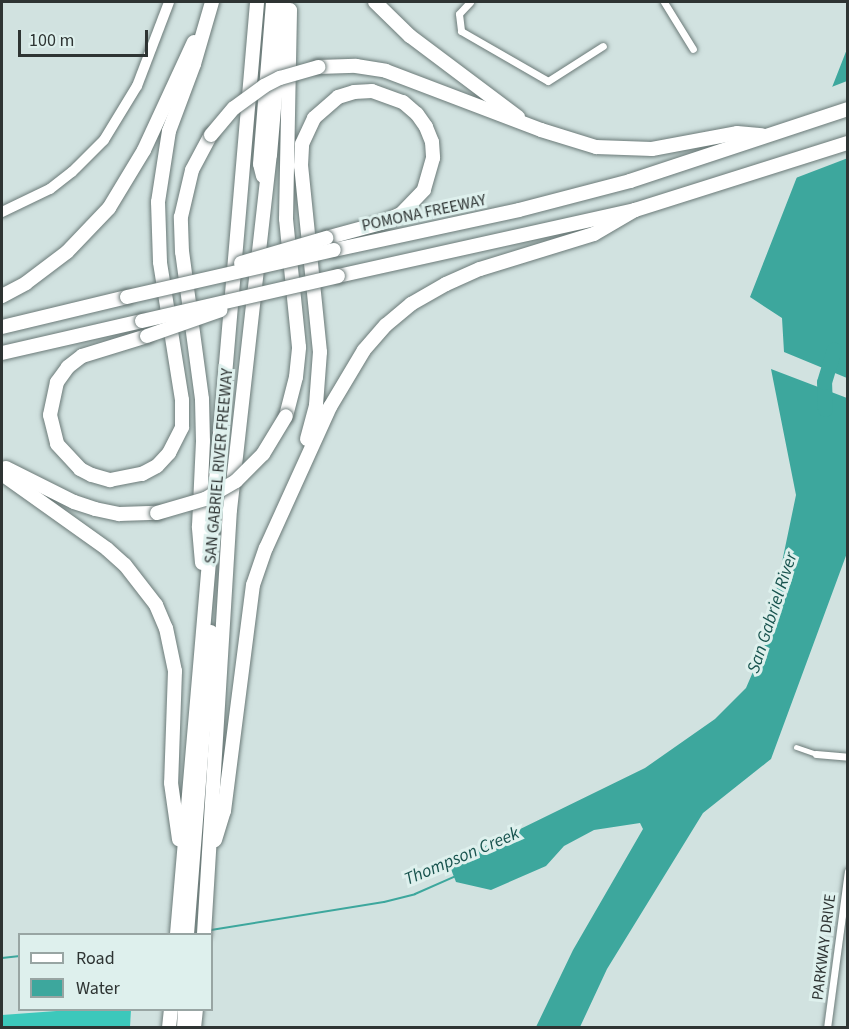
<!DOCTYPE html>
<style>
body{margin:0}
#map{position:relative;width:849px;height:1029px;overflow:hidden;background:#d1e2e0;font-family:"Source Sans 3",sans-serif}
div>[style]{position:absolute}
.green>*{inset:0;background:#3cc8bb}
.water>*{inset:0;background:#3da79d}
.pier>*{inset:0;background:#d1e2e0}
.stream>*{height:2px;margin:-1px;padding:0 1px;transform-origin:1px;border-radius:1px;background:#3da79d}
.river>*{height:15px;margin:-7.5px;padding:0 7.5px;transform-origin:7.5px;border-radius:7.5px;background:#3da79d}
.roads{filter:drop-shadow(0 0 2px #6b7a78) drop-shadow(0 0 2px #6b7a78)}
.pedestrian>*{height:5px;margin:-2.5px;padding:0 2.5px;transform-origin:2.5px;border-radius:2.5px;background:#fff}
.minor>*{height:7px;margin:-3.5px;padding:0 3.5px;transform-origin:3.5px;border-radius:3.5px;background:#fff}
.secondary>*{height:10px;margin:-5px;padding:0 5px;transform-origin:5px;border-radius:5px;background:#fff}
.motorway>*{height:14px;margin:-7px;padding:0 7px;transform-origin:7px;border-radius:7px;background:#fff}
.bridges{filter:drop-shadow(0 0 2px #6b7a78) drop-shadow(0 0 2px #6b7a78)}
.motorway-bridge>*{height:14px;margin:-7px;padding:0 7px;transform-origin:7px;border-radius:7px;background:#fff}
span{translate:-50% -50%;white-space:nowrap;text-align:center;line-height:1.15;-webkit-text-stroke:6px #def0ed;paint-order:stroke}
.street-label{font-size:16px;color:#2e3433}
.water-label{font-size:18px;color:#18534e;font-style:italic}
.frame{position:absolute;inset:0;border:3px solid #2e3433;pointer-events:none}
.legend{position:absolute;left:18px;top:933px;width:195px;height:78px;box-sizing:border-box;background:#def0ed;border:2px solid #98a5a3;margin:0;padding:8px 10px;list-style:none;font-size:18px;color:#2e3433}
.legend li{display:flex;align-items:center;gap:12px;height:30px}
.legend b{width:30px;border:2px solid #98a5a3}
.scale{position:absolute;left:18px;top:30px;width:130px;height:27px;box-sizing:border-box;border:3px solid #2e3433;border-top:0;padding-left:8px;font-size:18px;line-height:21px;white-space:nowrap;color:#2e3433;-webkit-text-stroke:4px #def0ed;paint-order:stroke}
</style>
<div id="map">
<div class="green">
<i style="clip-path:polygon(70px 1010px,131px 1010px,130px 1027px,2px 1027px,2px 1015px)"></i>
</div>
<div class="water">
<i style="clip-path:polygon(847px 49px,847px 378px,784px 352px,782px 318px,750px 297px)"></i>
<i style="clip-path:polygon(771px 369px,847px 398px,847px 553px,771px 759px,703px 813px,607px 969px,580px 1027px,536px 1027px,573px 950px,643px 829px,640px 823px,594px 830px,564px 846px,546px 866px,491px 890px,456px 882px,449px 864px,645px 768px,715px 719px,746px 688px,765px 644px,796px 495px)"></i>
</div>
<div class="pier">
<i style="clip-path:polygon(847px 81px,848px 158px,793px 179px,829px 88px)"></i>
</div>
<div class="stream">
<i style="left:211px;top:930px;width:175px;rotate:-9.2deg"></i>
<i style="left:384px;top:902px;width:32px;rotate:-14deg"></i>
<i style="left:415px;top:894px;width:45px;rotate:-23.7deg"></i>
<i style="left:2px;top:958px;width:18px;rotate:-6deg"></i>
</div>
<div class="river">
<i style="left:825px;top:409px;width:27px;rotate:-92deg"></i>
<i style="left:824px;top:382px;width:34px;rotate:-73deg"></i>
</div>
<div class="roads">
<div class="pedestrian">
<i style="left:796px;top:747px;width:21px;rotate:19deg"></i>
</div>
<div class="minor">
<i style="left:470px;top:2px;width:16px;rotate:133deg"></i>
<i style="left:459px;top:14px;width:17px;rotate:83deg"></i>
<i style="left:461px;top:31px;width:100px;rotate:29.9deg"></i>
<i style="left:548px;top:81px;width:65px;rotate:-32.5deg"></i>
<i style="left:664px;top:2px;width:55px;rotate:58.3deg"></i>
<i style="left:816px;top:754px;width:32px;rotate:5deg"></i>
<i style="left:827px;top:1028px;width:158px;rotate:-82.4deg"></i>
</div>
<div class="secondary">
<i style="left:2px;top:212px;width:53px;rotate:-25.6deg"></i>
<i style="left:50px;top:189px;width:28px;rotate:-38deg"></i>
<i style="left:72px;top:172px;width:45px;rotate:-45deg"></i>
<i style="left:104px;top:140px;width:63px;rotate:-58.6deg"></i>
<i style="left:137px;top:86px;width:90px;rotate:-69.1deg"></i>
</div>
<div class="motorway">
<i style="left:375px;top:2px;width:49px;rotate:44.2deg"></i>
<i style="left:410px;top:36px;width:135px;rotate:36.9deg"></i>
<i style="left:318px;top:67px;width:38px;rotate:-2deg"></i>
<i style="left:356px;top:66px;width:30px;rotate:9deg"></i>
<i style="left:386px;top:71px;width:166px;rotate:20.8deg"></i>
<i style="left:541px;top:130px;width:58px;rotate:17.2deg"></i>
<i style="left:596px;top:147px;width:56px;rotate:2deg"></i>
<i style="left:652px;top:149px;width:86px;rotate:-10.7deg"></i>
<i style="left:737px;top:133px;width:25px;rotate:5deg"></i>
<i style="left:263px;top:176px;width:12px;rotate:-104deg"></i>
<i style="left:260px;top:164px;width:163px;rotate:-85.4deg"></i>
<i style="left:334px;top:250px;width:189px;rotate:-12.2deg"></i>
<i style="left:519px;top:210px;width:115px;rotate:-14.6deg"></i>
<i style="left:630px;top:181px;width:230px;rotate:-18.3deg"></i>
<i style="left:338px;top:276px;width:304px;rotate:-12.5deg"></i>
<i style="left:635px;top:210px;width:223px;rotate:-17.5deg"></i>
<i style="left:2px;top:296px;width:27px;rotate:-28deg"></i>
<i style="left:26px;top:283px;width:51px;rotate:-37.1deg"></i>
<i style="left:67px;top:252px;width:61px;rotate:-46.3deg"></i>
<i style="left:109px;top:208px;width:68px;rotate:-58.9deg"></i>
<i style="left:144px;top:150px;width:119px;rotate:-65.2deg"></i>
<i style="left:2px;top:327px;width:129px;rotate:-13.5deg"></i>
<i style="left:147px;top:336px;width:68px;rotate:162.9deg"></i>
<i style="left:82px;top:356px;width:18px;rotate:142deg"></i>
<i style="left:68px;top:367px;width:19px;rotate:126deg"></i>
<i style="left:57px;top:382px;width:34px;rotate:102deg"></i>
<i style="left:50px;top:415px;width:30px;rotate:76deg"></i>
<i style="left:57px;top:444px;width:34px;rotate:47deg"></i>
<i style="left:80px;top:469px;width:13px;rotate:27deg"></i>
<i style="left:92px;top:475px;width:19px;rotate:16deg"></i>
<i style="left:110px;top:480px;width:33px;rotate:-11deg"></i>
<i style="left:142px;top:474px;width:17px;rotate:-28deg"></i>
<i style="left:157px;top:466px;width:18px;rotate:-47deg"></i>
<i style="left:169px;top:453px;width:29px;rotate:-63deg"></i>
<i style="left:182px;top:427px;width:27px;rotate:-90deg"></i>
<i style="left:182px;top:400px;width:140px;rotate:-99.1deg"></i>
<i style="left:160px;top:262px;width:60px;rotate:-91.9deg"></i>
<i style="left:158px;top:202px;width:72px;rotate:-81.2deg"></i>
<i style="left:169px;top:131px;width:72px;rotate:-69.5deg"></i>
<i style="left:194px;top:64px;width:65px;rotate:-73.8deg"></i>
<i style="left:2px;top:353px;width:144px;rotate:-12.9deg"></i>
<i style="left:286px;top:416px;width:40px;rotate:-75.6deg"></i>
<i style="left:296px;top:377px;width:30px;rotate:-84deg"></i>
<i style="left:299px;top:347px;width:129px;rotate:-95.8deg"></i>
<i style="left:286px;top:219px;width:209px;rotate:-88.9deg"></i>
<i style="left:307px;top:439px;width:35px;rotate:-75deg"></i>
<i style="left:316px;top:405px;width:53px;rotate:-85.7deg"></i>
<i style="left:320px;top:352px;width:187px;rotate:-95.8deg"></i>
<i style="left:301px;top:166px;width:22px;rotate:-87deg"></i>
<i style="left:302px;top:144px;width:29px;rotate:-65deg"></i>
<i style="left:314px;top:118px;width:32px;rotate:-41deg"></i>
<i style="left:338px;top:97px;width:17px;rotate:-17deg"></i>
<i style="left:354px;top:92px;width:18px;rotate:-3deg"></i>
<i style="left:372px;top:91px;width:33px;rotate:20deg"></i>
<i style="left:403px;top:102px;width:18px;rotate:41deg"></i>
<i style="left:417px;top:114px;width:16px;rotate:55deg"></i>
<i style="left:426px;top:127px;width:16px;rotate:68deg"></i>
<i style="left:432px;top:142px;width:16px;rotate:86deg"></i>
<i style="left:433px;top:158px;width:33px;rotate:106deg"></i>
<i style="left:424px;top:190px;width:33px;rotate:134deg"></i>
<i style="left:401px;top:214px;width:22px;rotate:156deg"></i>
<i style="left:381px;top:223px;width:57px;rotate:164.7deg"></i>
<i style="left:6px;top:468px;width:76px;rotate:26.6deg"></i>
<i style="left:74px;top:502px;width:22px;rotate:18deg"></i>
<i style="left:95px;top:509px;width:25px;rotate:12deg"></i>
<i style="left:119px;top:514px;width:38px;rotate:-2deg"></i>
<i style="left:2px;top:474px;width:129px;rotate:35.5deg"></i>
<i style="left:107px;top:549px;width:24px;rotate:42deg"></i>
<i style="left:125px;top:565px;width:51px;rotate:52.2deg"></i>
<i style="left:156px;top:605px;width:25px;rotate:67deg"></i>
<i style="left:166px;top:628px;width:44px;rotate:78.2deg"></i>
<i style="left:175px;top:671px;width:112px;rotate:92deg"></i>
<i style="left:171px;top:783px;width:57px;rotate:81.9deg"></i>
<i style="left:202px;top:563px;width:37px;rotate:-95deg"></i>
<i style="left:199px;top:526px;width:85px;rotate:-87.3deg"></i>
<i style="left:203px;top:441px;width:42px;rotate:-91.4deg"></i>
<i style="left:202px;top:399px;width:148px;rotate:-97.7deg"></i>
<i style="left:182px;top:252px;width:35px;rotate:-92deg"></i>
<i style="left:181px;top:217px;width:48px;rotate:-76.8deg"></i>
<i style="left:192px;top:170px;width:40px;rotate:-62deg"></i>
<i style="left:215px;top:840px;width:30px;rotate:-73deg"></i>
<i style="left:224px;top:811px;width:228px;rotate:-82.7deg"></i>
<i style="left:253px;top:585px;width:39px;rotate:-71deg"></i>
<i style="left:266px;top:548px;width:155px;rotate:-65.6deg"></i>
<i style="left:330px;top:407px;width:66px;rotate:-59.2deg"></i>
<i style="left:364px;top:350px;width:33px;rotate:-49deg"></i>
<i style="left:386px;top:325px;width:33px;rotate:-40deg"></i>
<i style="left:411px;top:304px;width:40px;rotate:-29.7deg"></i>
<i style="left:446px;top:284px;width:37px;rotate:-24deg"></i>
<i style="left:480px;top:269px;width:119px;rotate:-17.1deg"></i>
<i style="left:594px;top:234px;width:48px;rotate:-30.3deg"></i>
<i style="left:177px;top:934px;width:935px;rotate:-85.09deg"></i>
<i style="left:187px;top:934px;width:303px;rotate:-85.5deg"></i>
<i style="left:204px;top:934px;width:425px;rotate:-86.5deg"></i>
<i style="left:230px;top:510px;width:357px;rotate:-83.6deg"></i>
<i style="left:270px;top:155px;width:154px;rotate:-85.1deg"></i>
<i style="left:169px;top:1028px;width:18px;rotate:-84deg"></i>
<i style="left:184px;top:1028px;width:18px;rotate:-87deg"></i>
<i style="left:194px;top:1028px;width:18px;rotate:-84deg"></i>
</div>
</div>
<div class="bridges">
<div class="motorway-bridge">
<i style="left:211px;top:135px;width:35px;rotate:-50deg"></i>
<i style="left:234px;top:108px;width:37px;rotate:-36deg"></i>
<i style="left:264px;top:86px;width:18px;rotate:-27deg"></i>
<i style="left:280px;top:78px;width:40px;rotate:-16deg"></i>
<i style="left:241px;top:263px;width:89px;rotate:-16.4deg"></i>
<i style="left:127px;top:297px;width:212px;rotate:-12.8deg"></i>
<i style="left:142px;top:321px;width:201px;rotate:-12.9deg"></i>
<i style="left:147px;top:336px;width:78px;rotate:-19.4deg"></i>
<i style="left:157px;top:513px;width:50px;rotate:-16.3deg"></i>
<i style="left:205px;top:499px;width:36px;rotate:-30deg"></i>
<i style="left:236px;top:481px;width:38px;rotate:-45deg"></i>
<i style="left:263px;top:454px;width:44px;rotate:-58.8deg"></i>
</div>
</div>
<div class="street-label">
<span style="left:424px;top:213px;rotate:-12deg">POMONA FREEWAY</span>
<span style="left:219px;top:466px;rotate:-85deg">SAN GABRIEL RIVER FREEWAY</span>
<span style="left:824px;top:947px;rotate:-83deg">PARKWAY DRIVE</span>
</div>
<div class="water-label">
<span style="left:773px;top:613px;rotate:-72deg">San Gabriel River</span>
<span style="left:462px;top:857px;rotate:-23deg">Thompson Creek</span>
</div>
<div class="frame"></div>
<ul class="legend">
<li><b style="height:8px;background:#fff"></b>Road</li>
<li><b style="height:16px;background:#3da79d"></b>Water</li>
</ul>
<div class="scale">100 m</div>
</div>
